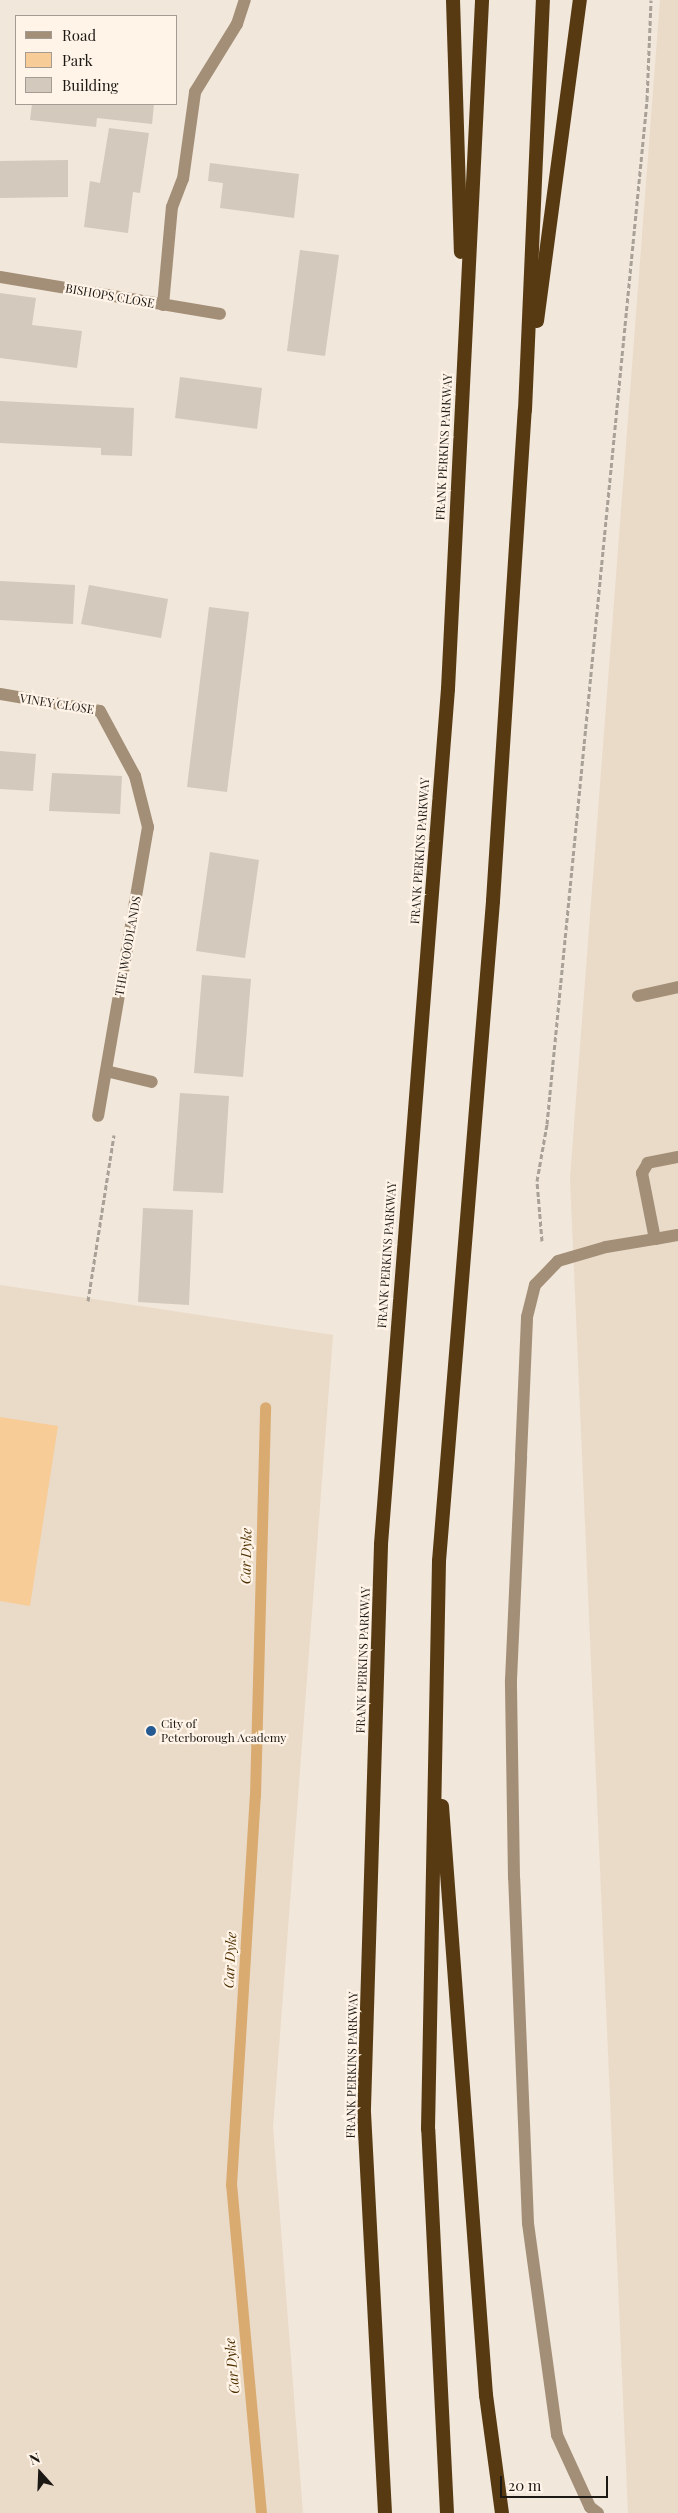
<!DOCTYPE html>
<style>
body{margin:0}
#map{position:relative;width:678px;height:2513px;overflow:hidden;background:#f1e7da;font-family:"Playfair Display",serif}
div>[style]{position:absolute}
.built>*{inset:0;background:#eadac8}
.green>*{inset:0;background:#f7cc97}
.stream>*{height:11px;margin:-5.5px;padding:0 5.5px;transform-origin:5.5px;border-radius:5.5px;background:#d9ab70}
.building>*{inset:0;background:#d3c9bc}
.path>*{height:3px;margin-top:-1.5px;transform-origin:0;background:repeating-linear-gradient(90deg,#a9a197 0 5px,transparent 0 7.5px)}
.service>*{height:12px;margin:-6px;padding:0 6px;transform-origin:6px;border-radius:6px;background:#a38f77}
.minor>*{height:12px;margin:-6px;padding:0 6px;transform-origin:6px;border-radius:6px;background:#a38f77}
.trunk>*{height:14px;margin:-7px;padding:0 7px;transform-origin:7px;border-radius:7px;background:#573a12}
.dots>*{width:14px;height:14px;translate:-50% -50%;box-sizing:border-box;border:2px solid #fff4e7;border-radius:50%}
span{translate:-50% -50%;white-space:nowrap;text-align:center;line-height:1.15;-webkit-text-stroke:4.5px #fff4e7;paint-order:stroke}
.street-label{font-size:12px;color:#1c1814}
.poi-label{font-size:12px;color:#1c1814}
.left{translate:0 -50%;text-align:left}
.water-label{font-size:14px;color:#4f3000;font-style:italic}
.legend{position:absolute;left:15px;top:15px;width:162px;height:90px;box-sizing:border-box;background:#fff4e7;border:1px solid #a49c93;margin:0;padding:6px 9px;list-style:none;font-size:15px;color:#1c1814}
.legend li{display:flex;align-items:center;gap:10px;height:25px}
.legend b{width:25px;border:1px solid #a49c93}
.north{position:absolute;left:15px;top:2448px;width:50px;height:50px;-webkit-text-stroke:4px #fff4e7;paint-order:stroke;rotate:340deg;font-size:14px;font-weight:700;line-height:20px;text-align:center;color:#1c1814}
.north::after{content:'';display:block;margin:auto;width:18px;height:22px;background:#1c1814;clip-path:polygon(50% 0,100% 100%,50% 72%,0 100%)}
.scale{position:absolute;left:500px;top:2476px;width:108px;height:22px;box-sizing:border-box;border:2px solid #1c1814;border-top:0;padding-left:6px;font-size:15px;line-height:18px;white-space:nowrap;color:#1c1814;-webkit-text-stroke:4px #fff4e7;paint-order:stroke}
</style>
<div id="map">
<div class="built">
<i style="clip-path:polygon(660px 0,678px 0,678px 2513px,628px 2513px,570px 1178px)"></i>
<i style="clip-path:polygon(0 1285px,333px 1335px,273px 2127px,303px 2513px,0 2513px)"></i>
</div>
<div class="green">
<i style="clip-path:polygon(0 1417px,58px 1426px,30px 1606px,0 1601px)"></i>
</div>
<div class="stream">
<i style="left:261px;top:2513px;width:329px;rotate:-95.2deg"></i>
<i style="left:231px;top:2185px;width:391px;rotate:-86.5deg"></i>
<i style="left:255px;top:1795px;width:388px;rotate:-88.5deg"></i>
</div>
<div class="building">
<i style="clip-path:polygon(32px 104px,154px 104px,152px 124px,97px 118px,96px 127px,30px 120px)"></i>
<i style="clip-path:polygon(109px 128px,149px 133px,140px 193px,133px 192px,128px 233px,84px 227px,90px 181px,100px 183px)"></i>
<i style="clip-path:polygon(68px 160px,68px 197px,0 198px,0 161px)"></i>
<i style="clip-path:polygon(210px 163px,299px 174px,294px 218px,220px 208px,223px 183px,208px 181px)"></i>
<i style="clip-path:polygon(300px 250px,339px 255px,325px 356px,287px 351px)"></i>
<i style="clip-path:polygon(0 293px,36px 298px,32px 325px,82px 331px,77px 368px,0 358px)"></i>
<i style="clip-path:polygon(180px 377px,262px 388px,257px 429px,175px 418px)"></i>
<i style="clip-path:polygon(0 401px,134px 408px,132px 456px,101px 455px,101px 448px,0 443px)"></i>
<i style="clip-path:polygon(0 581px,75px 585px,73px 624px,0 620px)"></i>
<i style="clip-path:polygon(89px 585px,168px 599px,161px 638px,81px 624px)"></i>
<i style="clip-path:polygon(209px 607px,249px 612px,227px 792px,187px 787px)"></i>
<i style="clip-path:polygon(0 751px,36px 754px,33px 791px,0 789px)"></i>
<i style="clip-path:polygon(52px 773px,122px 776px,120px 814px,49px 811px)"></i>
<i style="clip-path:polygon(210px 852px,259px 860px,245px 958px,196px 951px)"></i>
<i style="clip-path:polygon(202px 975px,251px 979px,243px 1077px,194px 1073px)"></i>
<i style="clip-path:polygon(180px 1093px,229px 1096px,223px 1193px,173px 1191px)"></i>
<i style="clip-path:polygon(143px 1208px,193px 1210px,189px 1305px,138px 1302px)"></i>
</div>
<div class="path">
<i style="left:542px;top:1241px;width:60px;rotate:-94.8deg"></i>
<i style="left:537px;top:1181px;width:58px;rotate:-80deg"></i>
<i style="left:547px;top:1124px;width:1029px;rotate:-84.42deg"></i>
<i style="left:647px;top:100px;width:100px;rotate:-87.7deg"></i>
<i style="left:88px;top:1301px;width:168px;rotate:-81.1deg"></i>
</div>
<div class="service">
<i style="left:163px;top:305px;width:98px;rotate:-84.8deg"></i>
<i style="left:172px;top:207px;width:30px;rotate:-69deg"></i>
<i style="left:183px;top:179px;width:88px;rotate:-82.1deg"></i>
<i style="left:195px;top:92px;width:80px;rotate:-58.3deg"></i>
<i style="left:237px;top:24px;width:25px;rotate:-72deg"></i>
<i style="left:638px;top:996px;width:41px;rotate:-12.7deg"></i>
<i style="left:678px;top:1157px;width:31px;rotate:169deg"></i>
<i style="left:648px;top:1163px;width:12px;rotate:121deg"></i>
<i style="left:642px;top:1173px;width:67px;rotate:78.9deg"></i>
<i style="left:655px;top:1239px;width:23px;rotate:-10deg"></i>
</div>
<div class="minor">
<i style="left:0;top:277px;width:223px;rotate:9.5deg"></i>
<i style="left:0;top:694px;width:101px;rotate:9.6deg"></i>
<i style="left:100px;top:711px;width:74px;rotate:61.7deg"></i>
<i style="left:135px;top:776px;width:53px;rotate:75.7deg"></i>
<i style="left:148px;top:827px;width:293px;rotate:99.8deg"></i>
<i style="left:106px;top:1071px;width:47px;rotate:13.4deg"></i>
<i style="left:598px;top:2513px;width:10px;rotate:-143deg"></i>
<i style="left:590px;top:2507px;width:79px;rotate:-114.6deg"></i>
<i style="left:557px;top:2435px;width:214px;rotate:-97.8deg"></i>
<i style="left:528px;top:2223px;width:345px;rotate:-92.3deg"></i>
<i style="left:514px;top:1878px;width:198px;rotate:-90.9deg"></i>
<i style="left:511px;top:1680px;width:224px;rotate:-87.4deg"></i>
<i style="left:521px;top:1456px;width:139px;rotate:-87.5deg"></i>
<i style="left:527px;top:1317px;width:33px;rotate:-76deg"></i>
<i style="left:535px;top:1285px;width:33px;rotate:-46deg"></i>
<i style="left:558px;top:1261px;width:50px;rotate:-16.3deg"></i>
<i style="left:606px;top:1247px;width:50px;rotate:-9.3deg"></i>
</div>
<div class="trunk">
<i style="left:453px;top:0;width:252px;rotate:88.2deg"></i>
<i style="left:537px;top:321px;width:324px;rotate:-82.4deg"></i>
<i style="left:442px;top:1806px;width:591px;rotate:85.73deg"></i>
<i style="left:486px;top:2395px;width:119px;rotate:82.3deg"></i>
<i style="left:385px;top:2513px;width:406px;rotate:-93deg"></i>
<i style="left:364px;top:2108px;width:564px;rotate:-88.27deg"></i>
<i style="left:381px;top:1544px;width:858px;rotate:-85.52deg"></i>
<i style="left:448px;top:689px;width:690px;rotate:-87.17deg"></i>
<i style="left:447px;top:2513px;width:384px;rotate:-92.8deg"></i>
<i style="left:428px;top:2129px;width:568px;rotate:-88.89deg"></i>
<i style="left:439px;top:1561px;width:662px;rotate:-85.32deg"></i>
<i style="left:493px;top:901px;width:492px;rotate:-86.3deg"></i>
<i style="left:525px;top:410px;width:410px;rotate:-87.5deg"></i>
</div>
<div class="dots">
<i style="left:151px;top:1731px;background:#245991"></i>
</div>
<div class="street-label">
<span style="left:110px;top:296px;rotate:10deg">BISHOPS CLOSE</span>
<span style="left:444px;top:447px;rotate:-87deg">FRANK PERKINS PARKWAY</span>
<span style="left:57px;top:704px;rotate:9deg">VINEY CLOSE</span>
<span style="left:420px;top:851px;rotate:-86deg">FRANK PERKINS PARKWAY</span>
<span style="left:128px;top:946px;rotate:-80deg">THE WOODLANDS</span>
<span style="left:387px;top:1255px;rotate:-86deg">FRANK PERKINS PARKWAY</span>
<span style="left:363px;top:1660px;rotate:-88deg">FRANK PERKINS PARKWAY</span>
<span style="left:352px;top:2065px;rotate:-89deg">FRANK PERKINS PARKWAY</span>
</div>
<div class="poi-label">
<span class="left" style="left:161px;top:1731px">City of<br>Peterborough Academy</span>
</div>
<div class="water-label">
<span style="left:246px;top:1556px;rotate:-89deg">Car Dyke</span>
<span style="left:230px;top:1960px;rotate:-87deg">Car Dyke</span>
<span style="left:232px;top:2366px;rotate:-95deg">Car Dyke</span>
</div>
<ul class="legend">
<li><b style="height:6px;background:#a38f77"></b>Road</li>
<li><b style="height:14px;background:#f7cc97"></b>Park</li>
<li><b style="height:14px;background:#d3c9bc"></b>Building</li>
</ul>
<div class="north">N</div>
<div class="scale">20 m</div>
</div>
